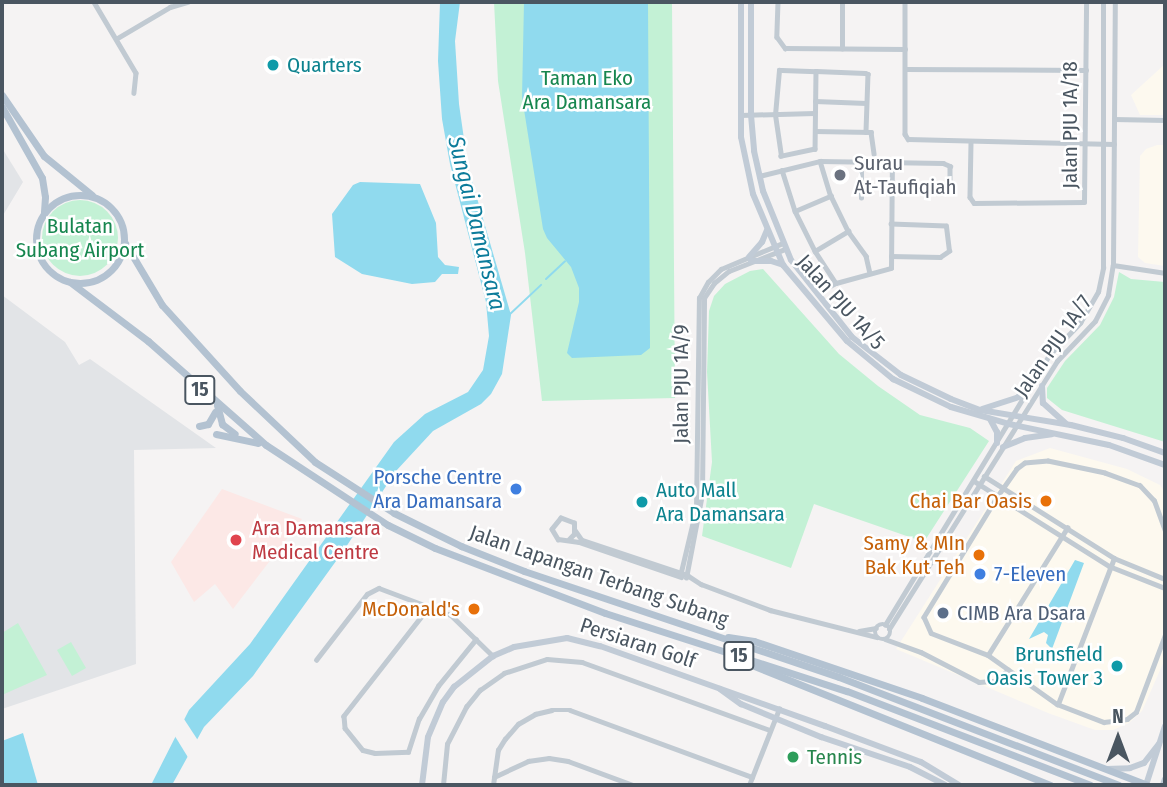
<!DOCTYPE html>
<style>
body{margin:0}
#map{position:relative;width:1167px;height:787px;overflow:hidden;background:#f5f3f3;font-family:"Fira Sans Condensed",sans-serif}
div>[style]{position:absolute}
.commercial>*{inset:0;background:#fdf9ef}
.medical>*{inset:0;background:#fce8e6}
.airport>*{inset:0;background:#e2e4e7}
.green>*{inset:0;background:#c3f1d5}
.round{border-radius:50%}
.water>*{inset:0;background:#90daee}
.pier>*{inset:0;background:#f5f3f3}
.stream>*{height:2px;margin:-1px;padding:0 1px;transform-origin:1px;border-radius:1px;background:#90daee}
.street>*{height:4.5px;margin:-2.25px;padding:0 2.25px;transform-origin:2.25px;border-radius:2.25px;background:#c1cad2}
.street>.ring{margin:-2.25px;padding:0;box-sizing:content-box;background:none;border:4.5px solid #c1cad2;border-radius:50%}
.secondary>*{height:6px;margin:-3px;padding:0 3px;transform-origin:3px;border-radius:3px;background:#c1cbd6}
.primary>*{height:7px;margin:-3.5px;padding:0 3.5px;transform-origin:3.5px;border-radius:3.5px;background:#b3c2d1}
.primary>.ring{margin:-3.5px;padding:0;box-sizing:content-box;background:none;border:7px solid #b3c2d1;border-radius:50%}
.dots>*{width:19px;height:19px;translate:-50% -50%;box-sizing:border-box;border:4px solid #fff;border-radius:50%}
span{translate:-50% -50%;white-space:nowrap;text-align:center;line-height:1.15;-webkit-text-stroke:5px #fff;paint-order:stroke}
.shield-label span{padding:2px 5px;background:#fff;border:2px solid;border-radius:5px;-webkit-text-stroke-width:0}
.shield-label{font-size:19px;color:#4a5661;font-weight:700}
.culture-label{font-size:21px;color:#0d838f}
.left{translate:0 -50%;text-align:left}
.right{translate:-100% -50%;text-align:right}
.park-label{font-size:21px;color:#17864f}
.street-label{font-size:21px;color:#4a5661}
.worship-label{font-size:21px;color:#5b616d}
.shop-label{font-size:21px;color:#366cbe}
.food-label{font-size:21px;color:#c56008}
.health-label{font-size:21px;color:#be3a42}
.service-label{font-size:21px;color:#4e5e75}
.leisure-label{font-size:21px;color:#27864d}
.water-label{font-size:23px;color:#0c7c9b;font-style:italic}
.frame{position:absolute;inset:0;border:4px solid #4a5661;pointer-events:none}
.north{position:absolute;left:1083px;top:703px;width:70px;height:70px;-webkit-text-stroke:5px #fff;paint-order:stroke;rotate:0deg;font-size:19px;font-weight:700;line-height:28px;text-align:center;color:#4a5661}
.north::after{content:'';display:block;margin:auto;width:24px;height:32px;background:#4a5661;clip-path:polygon(50% 0,100% 100%,50% 72%,0 100%)}
</style>
<div id="map">
<div class="commercial">
<i style="clip-path:polygon(1165px 64px,1165px 115px,1140px 115px,1131px 95px)"></i>
<i style="clip-path:polygon(1157px 145px,1165px 145px,1165px 266px,1145px 263px,1138px 257px,1140px 156px,1146px 149px)"></i>
<i style="clip-path:polygon(1050px 448px,1127px 469px,1160px 485px,1165px 493px,1165px 659px,1142px 711px,1129px 723px,1113px 730px,1095px 730px,1048px 713px,896px 649px,1016px 461px)"></i>
</div>
<div class="medical">
<i style="clip-path:polygon(222px 489px,302px 519px,233px 609px,215px 584px,194px 602px,171px 562px)"></i>
</div>
<div class="airport">
<i style="clip-path:polygon(2px 148px,23px 182px,2px 217px)"></i>
<i style="clip-path:polygon(2px 295px,65px 342px,79px 365px,90px 359px,216px 448px,134px 450px,136px 664px,2px 709px)"></i>
</div>
<div class="green">
<i style="clip-path:polygon(494px 2px,672px 2px,675px 398px,542px 401px,525px 253px,498px 81px)"></i>
<i class="round" style="left:42px;top:200px;width:76px;height:76px"></i>
<i style="clip-path:polygon(763px 269px,839px 354px,878px 386px,920px 415px,970px 428px,989px 441px,924px 542px,814px 504px,791px 568px,702px 536px,712px 462px,707px 372px,709px 311px,714px 296px,725px 284px,750px 271px)"></i>
<i style="clip-path:polygon(1119px 272px,1131px 279px,1165px 282px,1165px 442px,1062px 410px,1047px 398px,1047px 388px,1065px 361px,1100px 325px,1114px 297px)"></i>
<i style="clip-path:polygon(18px 623px,47px 675px,2px 695px,2px 633px)"></i>
<i style="clip-path:polygon(71px 642px,86px 668px,72px 676px,57px 650px)"></i>
</div>
<div class="water">
<i style="clip-path:polygon(440px 2px,460px 2px,455px 41px,459px 104px,468px 167px,511px 315px,502px 374px,491px 394px,481px 404px,433px 431px,396px 471px,344px 550px,253px 676px,204px 727px,172px 785px,151px 785px,189px 710px,250px 644px,394px 442px,425px 414px,468px 392px,483px 370px,489px 336px,486px 302px,450px 164px,442px 119px,438px 61px)"></i>
<i style="clip-path:polygon(524px 2px,648px 2px,650px 343px,650px 348px,641px 355px,572px 358px,567px 353px,579px 302px,579px 288px,571px 267px,547px 238px,543px 229px,522px 97px)"></i>
<i style="clip-path:polygon(360px 182px,420px 184px,436px 223px,438px 257px,445px 265px,459px 267px,458px 274px,442px 274px,435px 282px,412px 284px,362px 274px,335px 257px,332px 214px,353px 185px)"></i>
<i style="clip-path:polygon(1075px 560px,1084px 563px,1052px 649px,1046px 643px,1048px 635px,1044px 632px,1029px 639px)"></i>
<i style="clip-path:polygon(23px 733px,38px 785px,2px 785px,2px 741px)"></i>
</div>
<div class="pier">
<i style="clip-path:polygon(182px 716px,199px 742px,189px 759px,173px 733px)"></i>
</div>
<div class="stream">
<i style="left:546px;top:279px;width:26px;rotate:-43deg"></i>
<i style="left:509px;top:315px;width:44px;rotate:-43.2deg"></i>
</div>
<div class="street">
<i style="left:94px;top:2px;width:82px;rotate:59.4deg"></i>
<i style="left:136px;top:73px;width:20px;rotate:96deg"></i>
<i style="left:778px;top:2px;width:35px;rotate:92deg"></i>
<i style="left:777px;top:37px;width:14px;rotate:54deg"></i>
<i style="left:785px;top:48px;width:120px;rotate:0.5deg"></i>
<i style="left:905px;top:2px;width:132px;rotate:90deg"></i>
<i style="left:905px;top:134px;width:6px;rotate:59deg"></i>
<i style="left:908px;top:139px;width:206px;rotate:1.4deg"></i>
<i style="left:116px;top:39px;width:63px;rotate:-30.7deg"></i>
<i style="left:170px;top:7px;width:18px;rotate:-16deg"></i>
<i style="left:842px;top:49px;width:47px;rotate:-90deg"></i>
<i style="left:905px;top:69px;width:181px;rotate:0.3deg"></i>
<i style="left:816px;top:71px;width:78px;rotate:90.7deg"></i>
<i style="left:815px;top:149px;width:35px;rotate:168deg"></i>
<i style="left:781px;top:156px;width:41px;rotate:-98.3deg"></i>
<i style="left:775px;top:115px;width:45px;rotate:-84.9deg"></i>
<i style="left:779px;top:70px;width:3px"></i>
<i style="left:782px;top:70px;width:34px;rotate:2deg"></i>
<i style="left:816px;top:71px;width:49px;rotate:2.3deg"></i>
<i style="left:865px;top:73px;width:3px;rotate:18deg"></i>
<i style="left:868px;top:74px;width:58px;rotate:92deg"></i>
<i style="left:815px;top:101px;width:51px;rotate:2.2deg"></i>
<i style="left:741px;top:115px;width:73px;rotate:-1.6deg"></i>
<i style="left:1114px;top:119px;width:51px;rotate:1.1deg"></i>
<i style="left:815px;top:131px;width:56px;rotate:1deg"></i>
<i style="left:871px;top:132px;width:22px;rotate:82deg"></i>
<i style="left:971px;top:143px;width:54px;rotate:91.1deg"></i>
<i style="left:970px;top:197px;width:7px;rotate:56deg"></i>
<i style="left:974px;top:203px;width:110px;rotate:-0.5deg"></i>
<i style="left:1084px;top:202px;width:200px;rotate:-89.4deg"></i>
<i style="left:820px;top:161px;width:37px;rotate:73deg"></i>
<i style="left:831px;top:196px;width:39px;rotate:64deg"></i>
<i style="left:848px;top:231px;width:31px;rotate:54deg"></i>
<i style="left:866px;top:256px;width:17px;rotate:77deg"></i>
<i style="left:782px;top:170px;width:43px;rotate:72.4deg"></i>
<i style="left:795px;top:211px;width:45px;rotate:63.4deg"></i>
<i style="left:815px;top:251px;width:38px;rotate:57deg"></i>
<i style="left:759px;top:176px;width:63px;rotate:-13.8deg"></i>
<i style="left:820px;top:161px;width:123px;rotate:0.9deg"></i>
<i style="left:943px;top:163px;width:8px;rotate:23deg"></i>
<i style="left:950px;top:166px;width:24px;rotate:90deg"></i>
<i style="left:950px;top:190px;width:4px;rotate:135deg"></i>
<i style="left:947px;top:193px;width:55px;rotate:-177.9deg"></i>
<i style="left:861px;top:198px;width:36px;rotate:-90deg"></i>
<i style="left:795px;top:211px;width:39px;rotate:-23deg"></i>
<i style="left:815px;top:251px;width:39px;rotate:-31deg"></i>
<i style="left:891px;top:256px;width:49px;rotate:1.2deg"></i>
<i style="left:940px;top:257px;width:11px;rotate:-34deg"></i>
<i style="left:949px;top:251px;width:25px;rotate:-97deg"></i>
<i style="left:946px;top:226px;width:55px;rotate:-177.9deg"></i>
<i style="left:1113px;top:265px;width:53px;rotate:8.7deg"></i>
<i style="left:817px;top:293px;width:21px;rotate:-28deg"></i>
<i style="left:836px;top:283px;width:57px;rotate:-15.3deg"></i>
<i style="left:891px;top:268px;width:106px;rotate:-89.5deg"></i>
<i style="left:984px;top:476px;width:154px;rotate:32.2deg"></i>
<i style="left:1114px;top:558px;width:55px;rotate:22.4deg"></i>
<i style="left:974px;top:481px;width:160px;rotate:32.2deg"></i>
<i style="left:1109px;top:566px;width:60px;rotate:21.4deg"></i>
<i style="left:575px;top:530px;width:12px;rotate:55deg"></i>
<i style="left:582px;top:540px;width:111px;rotate:18.4deg"></i>
<i style="left:687px;top:575px;width:17px;rotate:33deg"></i>
<i style="left:701px;top:584px;width:74px;rotate:20.6deg"></i>
<i style="left:770px;top:610px;width:110px;rotate:14.2deg"></i>
<i style="left:1165px;top:531px;width:32px;rotate:-110deg"></i>
<i style="left:1154px;top:501px;width:21px;rotate:-133deg"></i>
<i style="left:1140px;top:486px;width:37px;rotate:-160deg"></i>
<i style="left:1105px;top:473px;width:58px;rotate:-168.1deg"></i>
<i style="left:1048px;top:461px;width:23px;rotate:175deg"></i>
<i style="left:1025px;top:463px;width:10px;rotate:143deg"></i>
<i style="left:1017px;top:469px;width:33px;rotate:125deg"></i>
<i style="left:998px;top:496px;width:142px;rotate:121.4deg"></i>
<i style="left:924px;top:617px;width:17px;rotate:66deg"></i>
<i style="left:931px;top:633px;width:61px;rotate:21.1deg"></i>
<i style="left:988px;top:655px;width:85px;rotate:35.4deg"></i>
<i style="left:1057px;top:704px;width:50px;rotate:21deg"></i>
<i style="left:1104px;top:722px;width:23px;rotate:-7deg"></i>
<i style="left:1127px;top:719px;width:11px;rotate:-38deg"></i>
<i style="left:1136px;top:712px;width:82px;rotate:-69.4deg"></i>
<i style="left:569px;top:539px;width:7px;rotate:-45deg"></i>
<i style="left:574px;top:534px;width:11px;rotate:-90deg"></i>
<i style="left:574px;top:523px;width:14px;rotate:-159deg"></i>
<i style="left:561px;top:518px;width:14px;rotate:129deg"></i>
<i style="left:552px;top:529px;width:12px;rotate:59deg"></i>
<i style="left:558px;top:539px;width:21px;rotate:8deg"></i>
<i style="left:579px;top:542px;width:108px;rotate:18.9deg"></i>
<i style="left:680px;top:576px;width:69px;rotate:-76.6deg"></i>
<i style="left:696px;top:509px;width:211px;rotate:-89.2deg"></i>
<i style="left:699px;top:298px;width:18px;rotate:-61deg"></i>
<i style="left:708px;top:282px;width:18px;rotate:-45deg"></i>
<i style="left:721px;top:269px;width:67px;rotate:-22.8deg"></i>
<i style="left:686px;top:578px;width:86px;rotate:-79.2deg"></i>
<i style="left:702px;top:494px;width:196px;rotate:-89.4deg"></i>
<i style="left:704px;top:298px;width:18px;rotate:-56deg"></i>
<i style="left:714px;top:283px;width:19px;rotate:-39deg"></i>
<i style="left:729px;top:271px;width:60px;rotate:-21.4deg"></i>
<i style="left:430px;top:606px;width:140px;rotate:128deg"></i>
<i style="left:344px;top:716px;width:12px;rotate:85deg"></i>
<i style="left:345px;top:728px;width:28px;rotate:51deg"></i>
<i style="left:363px;top:750px;width:12px;rotate:14deg"></i>
<i style="left:375px;top:753px;width:33px;rotate:-2deg"></i>
<i style="left:408px;top:752px;width:35px;rotate:-72deg"></i>
<i style="left:419px;top:719px;width:38px;rotate:-60deg"></i>
<i style="left:438px;top:686px;width:60px;rotate:-51deg"></i>
<i class="ring" style="left:875px;top:624px;width:11.5px;height:11.5px"></i>
<i style="left:885px;top:625px;width:316px;rotate:-58.7deg"></i>
<i style="left:1049px;top:355px;width:45px;rotate:-45.9deg"></i>
<i style="left:1080px;top:323px;width:36px;rotate:-60deg"></i>
<i style="left:1098px;top:292px;width:25px;rotate:-78deg"></i>
<i style="left:1103px;top:268px;width:266px;rotate:-90deg"></i>
<i style="left:889px;top:629px;width:316px;rotate:-57.9deg"></i>
<i style="left:1057px;top:361px;width:55px;rotate:-46.5deg"></i>
<i style="left:1095px;top:321px;width:29px;rotate:-63deg"></i>
<i style="left:1108px;top:295px;width:30px;rotate:-81deg"></i>
<i style="left:1113px;top:265px;width:263px;rotate:-89.6deg"></i>
<i style="left:859px;top:631px;width:17px;rotate:-10deg"></i>
<i style="left:885px;top:639px;width:38px;rotate:20deg"></i>
<i style="left:921px;top:652px;width:65px;rotate:27.3deg"></i>
<i style="left:979px;top:682px;width:16px;rotate:-4deg"></i>
<i style="left:995px;top:681px;width:17px;rotate:-40deg"></i>
<i style="left:988px;top:655px;width:150px;rotate:-58.1deg"></i>
<i style="left:316px;top:660px;width:83px;rotate:-52.3deg"></i>
<i style="left:367px;top:594px;width:13px;rotate:-27deg"></i>
<i style="left:379px;top:588px;width:77px;rotate:20.6deg"></i>
<i style="left:451px;top:615px;width:59px;rotate:44.3deg"></i>
<i style="left:1058px;top:704px;width:156px;rotate:-69deg"></i>
<i style="left:494px;top:777px;width:38px;rotate:-25deg"></i>
<i style="left:528px;top:761px;width:21px;rotate:-8deg"></i>
<i style="left:549px;top:758px;width:19px;rotate:9deg"></i>
<i style="left:568px;top:761px;width:69px;rotate:20.3deg"></i>
<i style="left:443px;top:785px;width:41px;rotate:-84.4deg"></i>
<i style="left:447px;top:744px;width:42px;rotate:-62.8deg"></i>
<i style="left:466px;top:707px;width:22px;rotate:-51deg"></i>
<i style="left:480px;top:690px;width:29px;rotate:-35deg"></i>
<i style="left:504px;top:673px;width:45px;rotate:-18deg"></i>
<i style="left:547px;top:659px;width:35px;rotate:5deg"></i>
<i style="left:582px;top:662px;width:200px;rotate:19.9deg"></i>
<i style="left:493px;top:785px;width:35px;rotate:-82deg"></i>
<i style="left:498px;top:750px;width:13px;rotate:-58deg"></i>
<i style="left:505px;top:739px;width:20px;rotate:-49deg"></i>
<i style="left:518px;top:724px;width:20px;rotate:-30deg"></i>
<i style="left:535px;top:714px;width:17px;rotate:-13deg"></i>
<i style="left:552px;top:710px;width:18px"></i>
<i style="left:570px;top:710px;width:194px;rotate:20.2deg"></i>
<i style="left:749px;top:785px;width:82px;rotate:-68.5deg"></i>
</div>
<div class="secondary">
<i style="left:741px;top:2px;width:135px;rotate:90deg"></i>
<i style="left:741px;top:137px;width:58px;rotate:78.1deg"></i>
<i style="left:753px;top:194px;width:77px;rotate:67.1deg"></i>
<i style="left:783px;top:265px;width:99px;rotate:49.9deg"></i>
<i style="left:847px;top:341px;width:60px;rotate:39.6deg"></i>
<i style="left:893px;top:379px;width:64px;rotate:25.8deg"></i>
<i style="left:951px;top:407px;width:60px;rotate:16.3deg"></i>
<i style="left:1009px;top:424px;width:102px;rotate:11.9deg"></i>
<i style="left:1109px;top:445px;width:59px;rotate:19.7deg"></i>
<i style="left:751px;top:2px;width:113px;rotate:90deg"></i>
<i style="left:751px;top:115px;width:36px;rotate:85deg"></i>
<i style="left:754px;top:151px;width:41px;rotate:77.3deg"></i>
<i style="left:763px;top:191px;width:74px;rotate:67.9deg"></i>
<i style="left:791px;top:260px;width:98px;rotate:51.6deg"></i>
<i style="left:852px;top:337px;width:62px;rotate:37.8deg"></i>
<i style="left:901px;top:375px;width:55px;rotate:25.6deg"></i>
<i style="left:951px;top:399px;width:31px;rotate:21deg"></i>
<i style="left:980px;top:410px;width:92px;rotate:9.4deg"></i>
<i style="left:1071px;top:425px;width:54px;rotate:14deg"></i>
<i style="left:1123px;top:438px;width:45px;rotate:19.7deg"></i>
<i style="left:749px;top:257px;width:20px;rotate:-49deg"></i>
<i style="left:762px;top:242px;width:13px;rotate:-67deg"></i>
<i style="left:751px;top:261px;width:20px"></i>
<i style="left:771px;top:261px;width:13px;rotate:18deg"></i>
<i style="left:1042px;top:386px;width:17px;rotate:87deg"></i>
<i style="left:1043px;top:403px;width:30px;rotate:42deg"></i>
<i style="left:982px;top:409px;width:38px;rotate:-18deg"></i>
<i style="left:1018px;top:397px;width:14px;rotate:-34deg"></i>
<i style="left:990px;top:419px;width:15px;rotate:62deg"></i>
<i style="left:997px;top:432px;width:11px;rotate:90deg"></i>
<i style="left:1003px;top:447px;width:24px;rotate:-22deg"></i>
<i style="left:1025px;top:438px;width:27px;rotate:-8deg"></i>
<i style="left:720px;top:689px;width:26px;rotate:36deg"></i>
<i style="left:741px;top:704px;width:87px;rotate:22.4deg"></i>
<i style="left:821px;top:737px;width:94px;rotate:18.6deg"></i>
<i style="left:910px;top:767px;width:39px;rotate:27deg"></i>
<i style="left:1106px;top:769px;width:24px;rotate:-2deg"></i>
<i style="left:1130px;top:768px;width:15px;rotate:-20deg"></i>
<i style="left:1144px;top:763px;width:24px;rotate:-52deg"></i>
<i style="left:422px;top:785px;width:48px;rotate:-82.9deg"></i>
<i style="left:428px;top:737px;width:38px;rotate:-67deg"></i>
<i style="left:443px;top:702px;width:19px;rotate:-54deg"></i>
<i style="left:454px;top:687px;width:50px;rotate:-38.5deg"></i>
<i style="left:493px;top:656px;width:23px;rotate:-23deg"></i>
<i style="left:514px;top:647px;width:54px;rotate:-9.6deg"></i>
<i style="left:567px;top:638px;width:34px;rotate:14deg"></i>
<i style="left:600px;top:646px;width:239px;rotate:19.6deg"></i>
<i style="left:825px;top:726px;width:103px;rotate:20.6deg"></i>
<i style="left:921px;top:762px;width:44px;rotate:31.2deg"></i>
<i style="left:1146px;top:785px;width:62px;rotate:-72.1deg"></i>
<i style="left:1163px;top:785px;width:6px;rotate:-72deg"></i>
</div>
<div class="primary">
<i style="left:2px;top:95px;width:74px;rotate:55.5deg"></i>
<i style="left:44px;top:156px;width:62px;rotate:39.1deg"></i>
<i style="left:2px;top:107px;width:81px;rotate:60.6deg"></i>
<i style="left:42px;top:178px;width:19px;rotate:81deg"></i>
<i style="left:45px;top:197px;width:15px;rotate:94deg"></i>
<i class="ring" style="left:36px;top:195px;width:81px;height:81px"></i>
<i style="left:125px;top:243px;width:72px;rotate:59.2deg"></i>
<i style="left:162px;top:305px;width:116px;rotate:47.8deg"></i>
<i style="left:240px;top:391px;width:103px;rotate:43.4deg"></i>
<i style="left:315px;top:462px;width:94px;rotate:32.8deg"></i>
<i style="left:394px;top:513px;width:75px;rotate:26.2deg"></i>
<i style="left:461px;top:546px;width:68px;rotate:21.6deg"></i>
<i style="left:524px;top:571px;width:332px;rotate:18.6deg"></i>
<i style="left:839px;top:677px;width:300px;rotate:21.1deg"></i>
<i style="left:70px;top:282px;width:98px;rotate:37.1deg"></i>
<i style="left:148px;top:341px;width:157px;rotate:41.4deg"></i>
<i style="left:266px;top:445px;width:146px;rotate:33.3deg"></i>
<i style="left:388px;top:525px;width:52px;rotate:26.1deg"></i>
<i style="left:435px;top:548px;width:182px;rotate:20.9deg"></i>
<i style="left:605px;top:613px;width:254px;rotate:17.9deg"></i>
<i style="left:847px;top:691px;width:261px;rotate:21.1deg"></i>
<i style="left:217px;top:405px;width:20px;rotate:75deg"></i>
<i style="left:222px;top:424px;width:16px;rotate:38deg"></i>
<i style="left:199px;top:426px;width:9px;rotate:-13deg"></i>
<i style="left:208px;top:424px;width:14px;rotate:-60deg"></i>
<i style="left:216px;top:434px;width:43px;rotate:12.1deg"></i>
<i style="left:728px;top:637px;width:26px;rotate:9deg"></i>
<i style="left:754px;top:641px;width:177px;rotate:18.7deg"></i>
<i style="left:922px;top:698px;width:241px;rotate:21.1deg"></i>
<i style="left:727px;top:655px;width:349px;rotate:21.9deg"></i>
</div>
<div class="dots">
<i style="left:273px;top:65px;background:#0f9aa8"></i>
<i style="left:840px;top:175px;background:#6b7280"></i>
<i style="left:516px;top:489px;background:#3f7fe0"></i>
<i style="left:1046px;top:501px;background:#e8710a"></i>
<i style="left:642px;top:502px;background:#0f9aa8"></i>
<i style="left:236px;top:540px;background:#e0444e"></i>
<i style="left:979px;top:555px;background:#e8710a"></i>
<i style="left:980px;top:574px;background:#3f7fe0"></i>
<i style="left:474px;top:609px;background:#e8710a"></i>
<i style="left:943px;top:613px;background:#5c6f8a"></i>
<i style="left:1117px;top:666px;background:#0f9aa8"></i>
<i style="left:793px;top:757px;background:#2e9e5b"></i>
</div>
<div class="shield-label">
<span style="left:200px;top:390px">15</span>
<span style="left:739px;top:656px">15</span>
</div>
<div class="culture-label">
<span class="left" style="left:287px;top:65px">Quarters</span>
<span class="left" style="left:656px;top:502px">Auto Mall<br>Ara Damansara</span>
<span class="right" style="left:1103px;top:666px">Brunsfield<br>Oasis Tower 3</span>
</div>
<div class="park-label">
<span style="left:587px;top:90px">Taman Eko<br>Ara Damansara</span>
<span style="left:80px;top:238px">Bulatan<br>Subang Airport</span>
</div>
<div class="street-label">
<span style="left:1070px;top:125px;rotate:-90deg">Jalan PJU 1A/18</span>
<span style="left:841px;top:302px;rotate:48deg">Jalan PJU 1A/5</span>
<span style="left:1053px;top:346px;rotate:-55deg">Jalan PJU 1A/7</span>
<span style="left:681px;top:384px;rotate:-90deg">Jalan PJU 1A/9</span>
<span style="left:599px;top:576px;rotate:19deg">Jalan Lapangan Terbang Subang</span>
<span style="left:638px;top:643px;rotate:18deg">Persiaran Golf</span>
</div>
<div class="worship-label">
<span class="left" style="left:854px;top:175px">Surau<br>At-Taufiqiah</span>
</div>
<div class="shop-label">
<span class="right" style="left:502px;top:489px">Porsche Centre<br>Ara Damansara</span>
<span class="left" style="left:994px;top:574px">7-Eleven</span>
</div>
<div class="food-label">
<span class="right" style="left:1032px;top:501px">Chai Bar Oasis</span>
<span class="right" style="left:965px;top:555px">Samy &amp; MIn<br>Bak Kut Teh</span>
<span class="right" style="left:460px;top:609px">McDonald's</span>
</div>
<div class="health-label">
<span class="left" style="left:252px;top:540px">Ara Damansara<br>Medical Centre</span>
</div>
<div class="service-label">
<span class="left" style="left:957px;top:613px">CIMB Ara Dsara</span>
</div>
<div class="leisure-label">
<span class="left" style="left:807px;top:757px">Tennis</span>
</div>
<div class="water-label">
<span style="left:477px;top:223px;rotate:76deg">Sungai Damansara</span>
</div>
<div class="frame"></div>
<div class="north">N</div>
</div>
